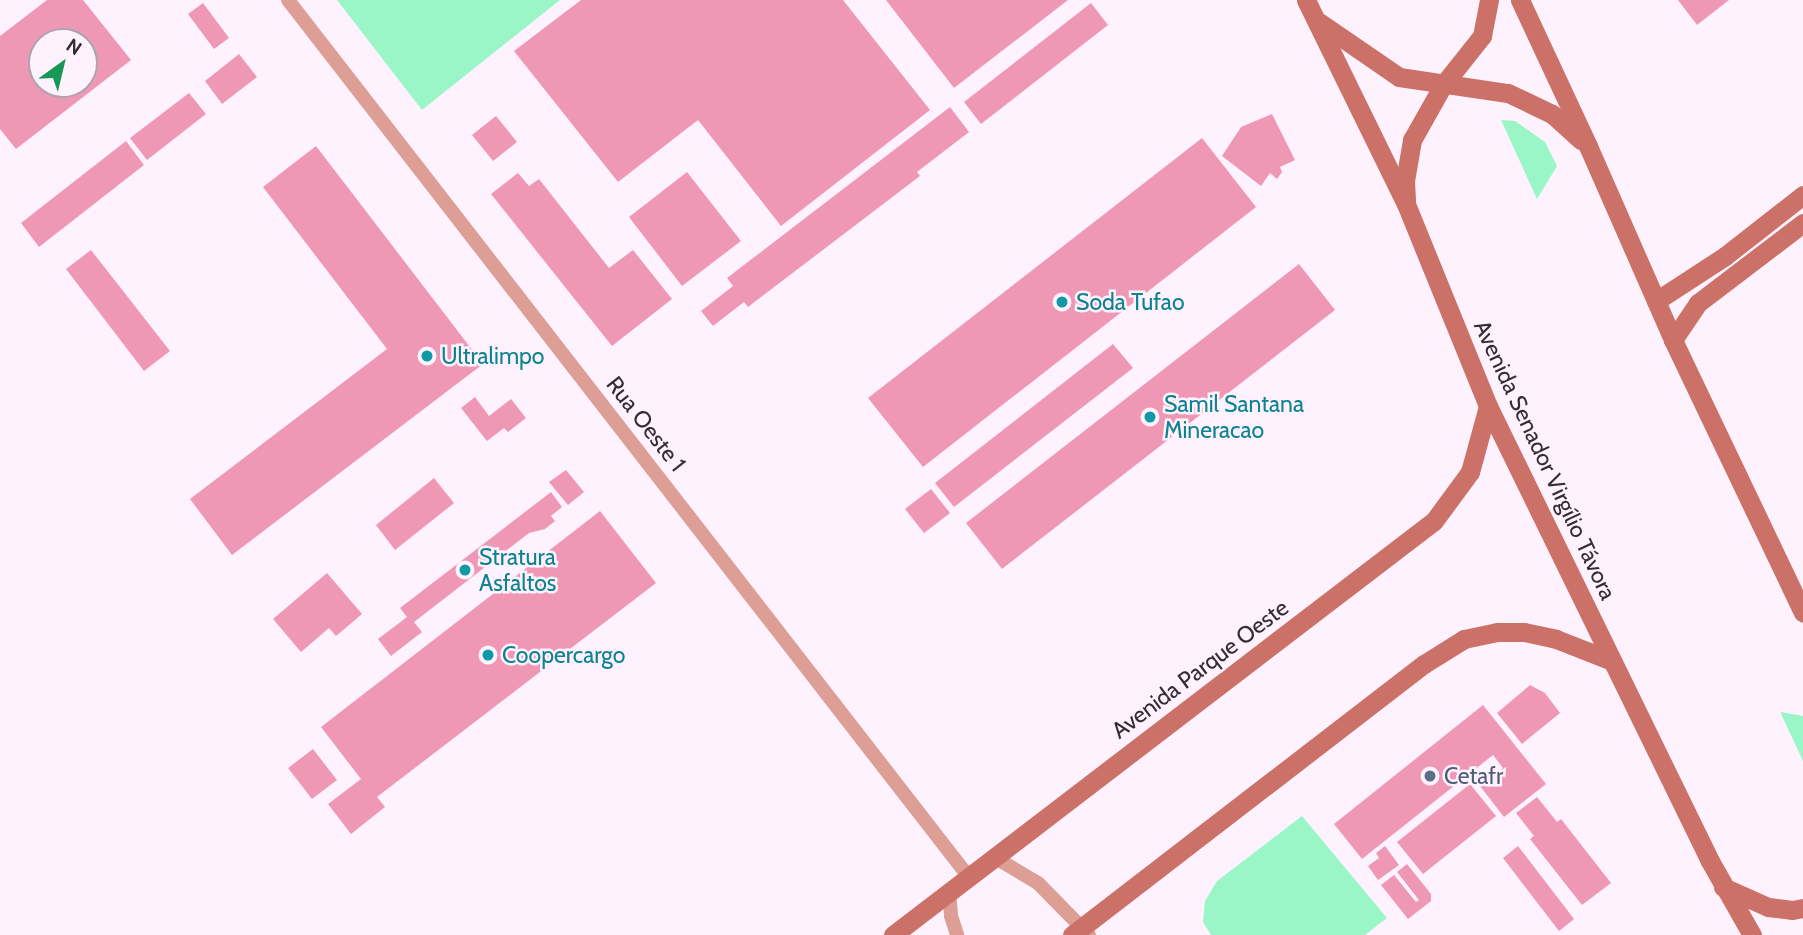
<!DOCTYPE html>
<meta charset="utf-8">
<style>
body{margin:0}
#map{position:relative;width:1803px;height:935px;overflow:hidden;background:#fef2fe;font-family:Cabin,sans-serif}
div>[style]{position:absolute}
.green>*{inset:0;background:#9bf6c7}
.building>*{inset:0;background:#ef98b6}
.street>*{height:14px;margin:-7px;padding:0 7px;transform-origin:7px;border-radius:7px;background:#dd9e96}
.secondary>*{height:19px;margin:-9.5px;padding:0 9.5px;transform-origin:9.5px;border-radius:9.5px;background:#cc7167}
.dots>*{width:19px;height:19px;translate:-50% -50%;box-sizing:border-box;border:4px solid #fef2fe;border-radius:50%}
span{translate:-50% -50%;white-space:nowrap;text-align:center;line-height:1.15;-webkit-text-stroke:5px #fef2fe;paint-order:stroke}
.culture-label{font-size:23px;color:#0d838f}
.left{translate:0 -50%;text-align:left}
.street-label{font-size:23px;color:#332d33}
.service-label{font-size:23px;color:#4e5e75}
.north{position:absolute;left:28px;top:28px;width:70px;height:70px;box-sizing:border-box;background:#fef2fe;border:2px solid #ada3ad;border-radius:50%;rotate:34deg;font-size:19px;font-weight:700;line-height:28px;text-align:center;color:#332d33}
.north::after{content:'';display:block;margin:auto;width:24px;height:32px;background:#189856;clip-path:polygon(50% 0,100% 100%,50% 72%,0 100%)}
</style>
<div id="map">
<div class="green">
<i style="clip-path:polygon(337px 0,560px 0,422px 110px)"></i>
<i style="clip-path:polygon(1501px 120px,1515px 121px,1545px 142px,1557px 166px,1537px 199px)"></i>
<i style="clip-path:polygon(1781px 712px,1803px 716px,1803px 761px,1782px 716px)"></i>
<i style="clip-path:polygon(1302px 816px,1387px 918px,1365px 935px,1211px 935px,1203px 922px,1205px 901px,1217px 881px)"></i>
</div>
<div class="building">
<i style="clip-path:polygon(evenodd,47px 0,83px 0,131px 60px,16px 149px,0 129px,0 36px,47px 0,42px 42px,84px 42px,84px 84px,42px 84px,42px 42px)"></i>
<i style="clip-path:polygon(581px 0,843px 0,930px 110px,781px 226px,698px 120px,618px 182px,514px 51px)"></i>
<i style="clip-path:polygon(886px 0,1068px 0,954px 88px)"></i>
<i style="clip-path:polygon(1678px 0,1729px 0,1697px 25px)"></i>
<i style="clip-path:polygon(203px 3px,229px 38px,214px 49px,188px 14px)"></i>
<i style="clip-path:polygon(1091px 3px,1108px 25px,981px 124px,964px 102px)"></i>
<i style="clip-path:polygon(239px 54px,257px 77px,222px 104px,205px 81px)"></i>
<i style="clip-path:polygon(189px 93px,206px 114px,147px 160px,130px 138px)"></i>
<i style="clip-path:polygon(950px 107px,969px 132px,917px 172px,920px 176px,748px 307px,744px 302px,713px 326px,701px 311px,733px 286px,727px 278px)"></i>
<i style="clip-path:polygon(1272px 114px,1295px 160px,1280px 167px,1282px 172px,1277px 179px,1270px 173px,1261px 186px,1222px 156px,1241px 127px)"></i>
<i style="clip-path:polygon(496px 116px,517px 142px,493px 161px,472px 135px)"></i>
<i style="clip-path:polygon(1202px 138px,1256px 207px,923px 467px,868px 398px)"></i>
<i style="clip-path:polygon(126px 141px,144px 165px,39px 247px,21px 223px)"></i>
<i style="clip-path:polygon(316px 146px,483px 364px,232px 555px,190px 499px,387px 349px,263px 187px)"></i>
<i style="clip-path:polygon(687px 172px,741px 241px,682px 286px,629px 217px)"></i>
<i style="clip-path:polygon(518px 173px,529px 186px,539px 179px,609px 268px,633px 250px,672px 299px,612px 346px,491px 194px)"></i>
<i style="clip-path:polygon(91px 250px,170px 351px,144px 371px,66px 269px)"></i>
<i style="clip-path:polygon(1299px 264px,1335px 310px,1002px 569px,966px 523px)"></i>
<i style="clip-path:polygon(1113px 344px,1133px 368px,954px 507px,935px 483px)"></i>
<i style="clip-path:polygon(475px 397px,489px 416px,511px 399px,526px 418px,508px 432px,504px 428px,487px 441px,461px 408px)"></i>
<i style="clip-path:polygon(566px 470px,584px 492px,568px 505px,549px 482px)"></i>
<i style="clip-path:polygon(434px 478px,454px 503px,395px 550px,376px 525px)"></i>
<i style="clip-path:polygon(931px 489px,950px 513px,924px 533px,905px 509px)"></i>
<i style="clip-path:polygon(551px 492px,562px 507px,551px 516px,555px 521px,545px 529px,529px 533px,414px 622px,422px 632px,391px 656px,378px 639px,407px 617px,400px 608px)"></i>
<i style="clip-path:polygon(600px 511px,656px 583px,377px 797px,385px 807px,351px 834px,328px 804px,361px 779px,321px 727px)"></i>
<i style="clip-path:polygon(327px 573px,362px 614px,336px 636px,329px 628px,301px 652px,273px 619px)"></i>
<i style="clip-path:polygon(1530px 685px,1545px 693px,1560px 713px,1522px 744px,1497px 713px)"></i>
<i style="clip-path:polygon(1483px 705px,1546px 784px,1504px 817px,1480px 786px,1503px 768px,1493px 755px,1362px 859px,1334px 824px)"></i>
<i style="clip-path:polygon(313px 749px,337px 780px,312px 799px,288px 768px)"></i>
<i style="clip-path:polygon(1470px 784px,1496px 816px,1423px 874px,1397px 842px)"></i>
<i style="clip-path:polygon(1537px 797px,1557px 822px,1561px 819px,1611px 883px,1582px 905px,1530px 839px,1534px 836px,1516px 813px)"></i>
<i style="clip-path:polygon(1385px 846px,1399px 865px,1378px 880px,1368px 866px,1379px 858px,1376px 853px)"></i>
<i style="clip-path:polygon(1518px 846px,1574px 919px,1559px 931px,1503px 858px)"></i>
<i style="clip-path:polygon(1407px 864px,1431px 894px,1431px 901px,1408px 919px,1381px 885px,1394px 875px,1416px 902px,1419px 900px,1397px 872px)"></i>
</div>
<div class="street">
<i style="left:288px;top:0;width:1109px;rotate:52.18deg"></i>
<i style="left:994px;top:857px;width:51px;rotate:30.6deg"></i>
<i style="left:1038px;top:883px;width:73px;rotate:45.6deg"></i>
<i style="left:949px;top:892px;width:24px;rotate:85deg"></i>
<i style="left:951px;top:916px;width:20px;rotate:72deg"></i>
</div>
<div class="secondary">
<i style="left:1306px;top:0;width:227px;rotate:63.9deg"></i>
<i style="left:1406px;top:204px;width:218px;rotate:67.9deg"></i>
<i style="left:1488px;top:406px;width:506px;rotate:63.99deg"></i>
<i style="left:1710px;top:861px;width:85px;rotate:60.4deg"></i>
<i style="left:1520px;top:0;width:161px;rotate:65deg"></i>
<i style="left:1588px;top:146px;width:212px;rotate:66.3deg"></i>
<i style="left:1673px;top:340px;width:302px;rotate:64.5deg"></i>
<i style="left:1319px;top:22px;width:97px;rotate:34.5deg"></i>
<i style="left:1399px;top:77px;width:110px;rotate:8.4deg"></i>
<i style="left:1508px;top:93px;width:49px;rotate:25.5deg"></i>
<i style="left:1552px;top:114px;width:39px;rotate:42deg"></i>
<i style="left:1406px;top:200px;width:19px;rotate:-93deg"></i>
<i style="left:1405px;top:181px;width:42px;rotate:-80.3deg"></i>
<i style="left:1412px;top:140px;width:63px;rotate:-60.6deg"></i>
<i style="left:1443px;top:85px;width:63px;rotate:-51.5deg"></i>
<i style="left:1482px;top:36px;width:37px;rotate:-79deg"></i>
<i style="left:1656px;top:301px;width:82px;rotate:-33.1deg"></i>
<i style="left:1725px;top:256px;width:99px;rotate:-38deg"></i>
<i style="left:1673px;top:340px;width:45px;rotate:-56deg"></i>
<i style="left:1698px;top:303px;width:132px;rotate:-37.3deg"></i>
<i style="left:1723px;top:887px;width:49px;rotate:24deg"></i>
<i style="left:1768px;top:907px;width:24px;rotate:7deg"></i>
<i style="left:1792px;top:910px;width:11px;rotate:-10deg"></i>
<i style="left:893px;top:935px;width:681px;rotate:-37.43deg"></i>
<i style="left:1434px;top:521px;width:61px;rotate:-53.7deg"></i>
<i style="left:1470px;top:472px;width:68px;rotate:-74.7deg"></i>
<i style="left:1072px;top:935px;width:444px;rotate:-37.6deg"></i>
<i style="left:1424px;top:664px;width:47px;rotate:-32deg"></i>
<i style="left:1464px;top:639px;width:34px;rotate:-12deg"></i>
<i style="left:1497px;top:632px;width:27px"></i>
<i style="left:1524px;top:632px;width:33px;rotate:12deg"></i>
<i style="left:1556px;top:639px;width:60px;rotate:21.4deg"></i>
</div>
<div class="dots">
<i style="left:1062px;top:302px;background:#0f9aa8"></i>
<i style="left:427px;top:356px;background:#0f9aa8"></i>
<i style="left:1150px;top:417px;background:#0f9aa8"></i>
<i style="left:465px;top:570px;background:#0f9aa8"></i>
<i style="left:488px;top:655px;background:#0f9aa8"></i>
<i style="left:1430px;top:776px;background:#5c6f8a"></i>
</div>
<div class="culture-label">
<span class="left" style="left:1076px;top:302px">Soda Tufao</span>
<span class="left" style="left:441px;top:356px">Ultralimpo</span>
<span class="left" style="left:1164px;top:417px">Samil Santana<br>Mineracao</span>
<span class="left" style="left:479px;top:570px">Stratura<br>Asfaltos</span>
<span class="left" style="left:502px;top:655px">Coopercargo</span>
</div>
<div class="street-label">
<span style="left:646px;top:424px;rotate:52deg">Rua Oeste 1</span>
<span style="left:1545px;top:460px;rotate:65deg">Avenida Senador Virgílio Távora</span>
<span style="left:1200px;top:669px;rotate:-37deg">Avenida Parque Oeste</span>
</div>
<div class="service-label">
<span class="left" style="left:1444px;top:776px">Cetafr</span>
</div>
<div class="north">N</div>
</div>
